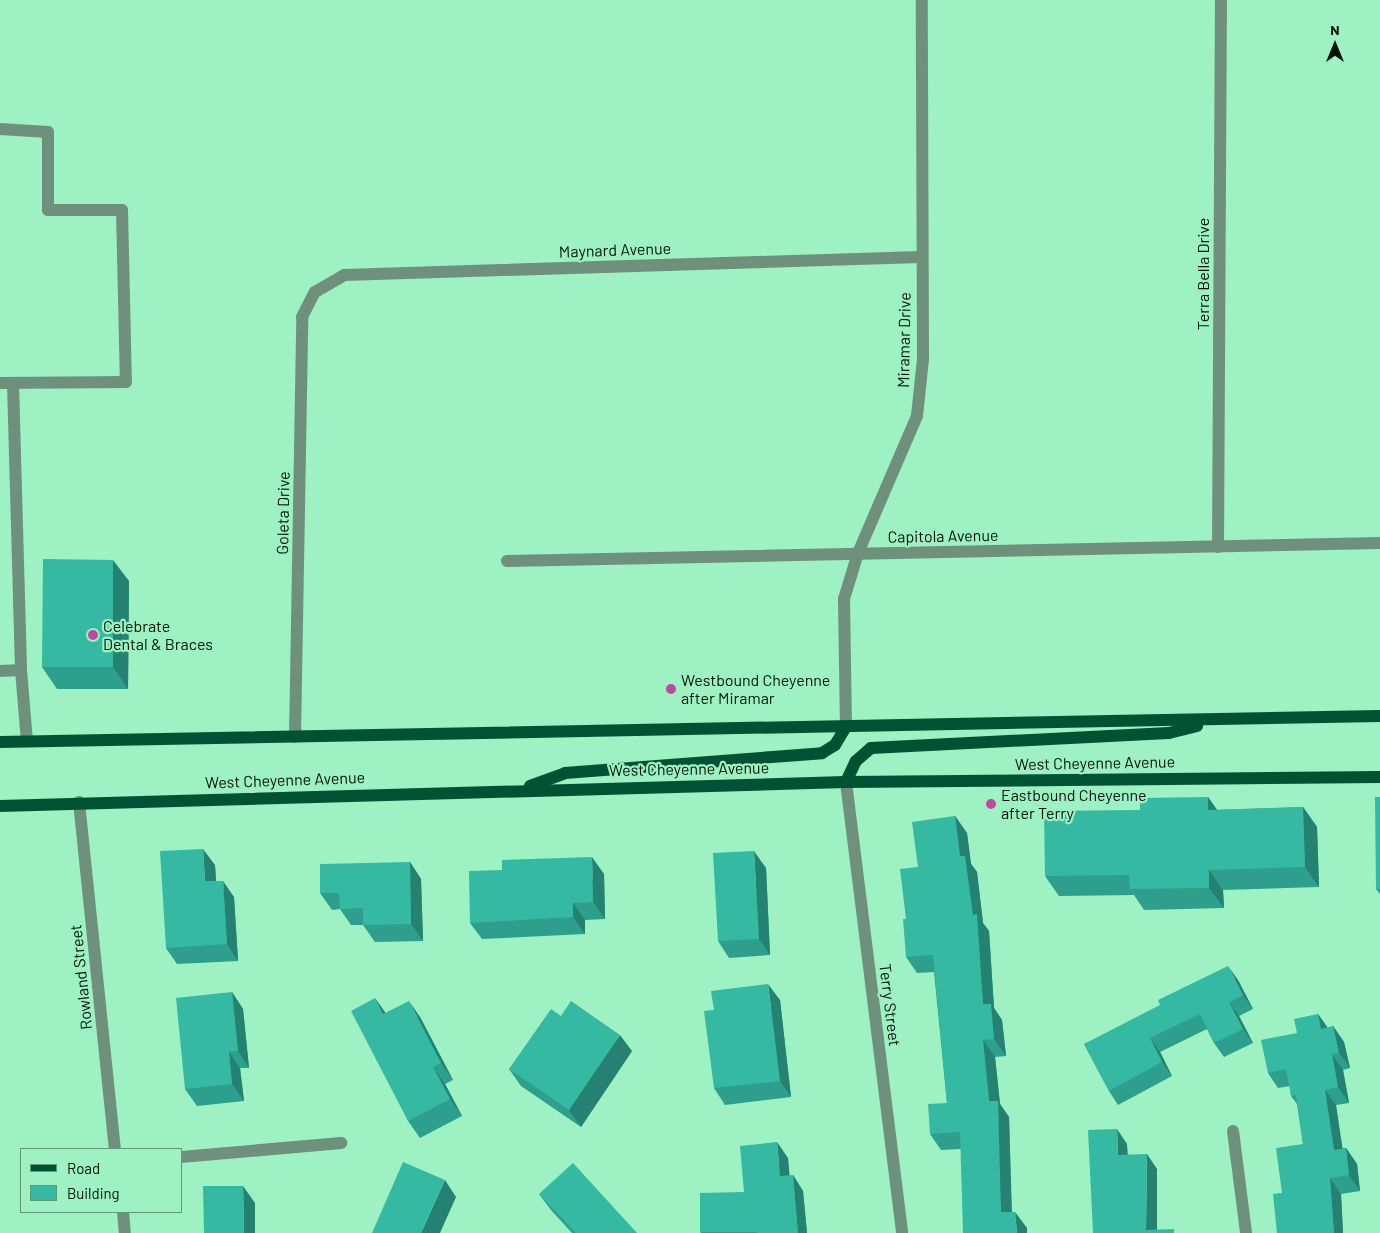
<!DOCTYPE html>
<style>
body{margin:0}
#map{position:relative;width:1380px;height:1233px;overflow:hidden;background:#9df1c2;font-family:Barlow,sans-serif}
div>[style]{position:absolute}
.minor>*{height:12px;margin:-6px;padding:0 6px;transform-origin:6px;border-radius:6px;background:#6f907d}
.major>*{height:12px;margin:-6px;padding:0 6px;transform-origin:6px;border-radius:6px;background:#005232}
.wall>*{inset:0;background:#2e9f8c}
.shaded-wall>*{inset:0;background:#258272}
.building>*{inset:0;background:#35b9a3}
.dots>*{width:14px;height:14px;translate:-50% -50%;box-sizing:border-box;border:2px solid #9df1c2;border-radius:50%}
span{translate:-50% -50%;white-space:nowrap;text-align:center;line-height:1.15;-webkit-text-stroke:4.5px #9df1c2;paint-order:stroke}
.street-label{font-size:16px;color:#001408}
.poi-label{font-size:16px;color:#001408}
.left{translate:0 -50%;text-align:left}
.legend{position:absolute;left:20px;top:1148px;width:162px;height:65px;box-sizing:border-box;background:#9df1c2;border:1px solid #5e9978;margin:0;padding:6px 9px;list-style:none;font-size:15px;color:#001408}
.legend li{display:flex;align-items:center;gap:10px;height:25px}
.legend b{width:25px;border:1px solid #5e9978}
.north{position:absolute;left:1310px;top:20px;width:50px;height:50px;-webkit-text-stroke:4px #9df1c2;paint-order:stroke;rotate:0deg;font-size:14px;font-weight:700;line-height:20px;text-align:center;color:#001408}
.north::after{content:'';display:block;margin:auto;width:18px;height:22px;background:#001408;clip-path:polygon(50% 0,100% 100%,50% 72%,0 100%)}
</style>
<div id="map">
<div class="minor">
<i style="left:0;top:129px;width:48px;rotate:3.6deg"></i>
<i style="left:48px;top:132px;width:78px;rotate:90deg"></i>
<i style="left:48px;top:210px;width:74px"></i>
<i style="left:122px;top:210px;width:172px;rotate:88.7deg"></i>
<i style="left:126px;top:382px;width:126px;rotate:179.5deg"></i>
<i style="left:13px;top:383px;width:287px;rotate:88.4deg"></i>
<i style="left:21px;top:670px;width:71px;rotate:85.2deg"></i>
<i style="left:1218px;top:547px;width:547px;rotate:-89.69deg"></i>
<i style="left:507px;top:561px;width:873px;rotate:-1.18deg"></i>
<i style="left:0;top:671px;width:21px;rotate:-3deg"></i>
<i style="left:846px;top:727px;width:128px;rotate:-90.9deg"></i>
<i style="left:844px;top:599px;width:48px;rotate:-73.1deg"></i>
<i style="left:858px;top:553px;width:149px;rotate:-66.7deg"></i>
<i style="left:917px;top:416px;width:57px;rotate:-84deg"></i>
<i style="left:923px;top:359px;width:359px;rotate:-90.2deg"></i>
<i style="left:295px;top:737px;width:420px;rotate:-89deg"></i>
<i style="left:302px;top:317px;width:28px;rotate:-63deg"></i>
<i style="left:315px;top:292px;width:34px;rotate:-30deg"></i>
<i style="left:344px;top:275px;width:577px;rotate:-1.79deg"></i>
<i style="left:846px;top:782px;width:454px;rotate:82.9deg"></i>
<i style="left:79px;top:802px;width:349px;rotate:84.1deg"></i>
<i style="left:1233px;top:1131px;width:103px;rotate:82.7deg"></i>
<i style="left:181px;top:1157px;width:161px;rotate:-5deg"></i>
<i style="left:123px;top:1212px;width:21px;rotate:85deg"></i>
</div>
<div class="major">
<i style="left:0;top:742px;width:1380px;rotate:-1.08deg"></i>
<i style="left:846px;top:782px;width:23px;rotate:-65deg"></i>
<i style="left:856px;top:761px;width:20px;rotate:-41deg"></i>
<i style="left:871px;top:748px;width:298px;rotate:-2.9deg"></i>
<i style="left:1169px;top:733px;width:29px;rotate:-14deg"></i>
<i style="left:530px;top:786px;width:37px;rotate:-20deg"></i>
<i style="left:565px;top:773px;width:258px;rotate:-4.4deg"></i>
<i style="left:822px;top:753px;width:15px;rotate:-32deg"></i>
<i style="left:835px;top:745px;width:21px;rotate:-59deg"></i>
<i style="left:0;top:806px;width:846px;rotate:-1.62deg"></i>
<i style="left:846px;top:782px;width:534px;rotate:-0.54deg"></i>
</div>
<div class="wall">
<i style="clip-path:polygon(129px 581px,128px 689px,57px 689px,42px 667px)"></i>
<i style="clip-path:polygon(1208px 797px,1217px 810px,1303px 807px,1317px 827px,1319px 887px,1223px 890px,1224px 908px,1144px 910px,1134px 895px,1059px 896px,1045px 876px,1140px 810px)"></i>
<i style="clip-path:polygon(1380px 797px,1380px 894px,1376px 889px)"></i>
<i style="clip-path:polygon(955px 816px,967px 833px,971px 864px,977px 872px,983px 923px,989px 931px,994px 1008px,1002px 1020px,1006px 1056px,995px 1057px,1000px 1104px,1009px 1117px,1012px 1212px,1027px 1228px,1027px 1233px,961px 1149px,941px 1150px,930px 1134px,947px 1103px,934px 972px,917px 973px,906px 957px,906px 919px)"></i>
<i style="clip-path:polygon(410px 862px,421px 879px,423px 941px,375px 942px,363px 925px,351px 925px,340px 909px,332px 910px,320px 893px)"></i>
<i style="clip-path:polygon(215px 865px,216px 881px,234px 897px,238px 961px,177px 964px,166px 948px)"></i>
<i style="clip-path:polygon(766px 868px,770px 955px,729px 958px,718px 941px)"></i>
<i style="clip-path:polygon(604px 874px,605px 919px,585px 920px,585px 934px,482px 939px,470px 923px)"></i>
<i style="clip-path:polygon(1238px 980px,1253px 1009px,1239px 1016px,1253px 1043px,1224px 1057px,1214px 1043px,1207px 1029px,1160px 1052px,1172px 1076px,1118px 1105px,1109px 1091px,1084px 1044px)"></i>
<i style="clip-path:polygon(232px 992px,243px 1009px,249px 1068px,240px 1068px,244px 1101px,197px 1106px,185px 1089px)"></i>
<i style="clip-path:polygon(375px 998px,385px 1013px,420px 1017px,453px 1080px,445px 1084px,462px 1116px,420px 1138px,408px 1121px)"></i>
<i style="clip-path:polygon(780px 1000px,791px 1097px,725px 1105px,714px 1088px)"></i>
<i style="clip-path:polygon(1318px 1014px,1328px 1028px,1333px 1026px,1344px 1042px,1350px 1068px,1343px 1070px,1349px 1103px,1336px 1105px,1342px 1148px,1346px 1148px,1357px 1164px,1360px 1191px,1341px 1194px,1343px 1233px,1277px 1233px,1282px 1193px,1303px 1144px,1297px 1104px,1291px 1096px,1290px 1086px,1278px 1088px,1268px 1073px)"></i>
<i style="clip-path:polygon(561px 1016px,632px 1051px,581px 1127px,521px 1086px,509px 1069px)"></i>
<i style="clip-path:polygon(788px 1158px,789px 1176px,793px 1175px,803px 1191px,807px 1233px,701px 1233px,700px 1232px,744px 1192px)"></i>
<i style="clip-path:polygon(539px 1194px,637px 1233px,572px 1233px,551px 1210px)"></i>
</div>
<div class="shaded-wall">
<i style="clip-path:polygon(113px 560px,129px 581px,128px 689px,113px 667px)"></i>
<i style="clip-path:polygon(1208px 797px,1222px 817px,1208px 810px)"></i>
<i style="clip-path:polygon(1303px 807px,1317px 827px,1319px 887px,1305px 867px)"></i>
<i style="clip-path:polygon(955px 816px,967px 833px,971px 864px,977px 872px,983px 923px,989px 931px,994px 1008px,1002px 1020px,1006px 1056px,994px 1039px,983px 1004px,973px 915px,960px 856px)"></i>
<i style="clip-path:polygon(203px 849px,215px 865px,217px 898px,205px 881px)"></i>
<i style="clip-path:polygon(754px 851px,766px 868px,770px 955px,759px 939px)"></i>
<i style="clip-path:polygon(592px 857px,604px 874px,605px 919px,593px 902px)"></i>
<i style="clip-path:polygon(410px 862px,421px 879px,423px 941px,411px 924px)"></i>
<i style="clip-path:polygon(1209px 870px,1223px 890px,1224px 908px,1209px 888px)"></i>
<i style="clip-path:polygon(223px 881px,234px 897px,238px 961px,227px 944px)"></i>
<i style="clip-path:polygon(573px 903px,585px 920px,585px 934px,573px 917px)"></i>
<i style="clip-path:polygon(1228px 966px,1238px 980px,1253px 1009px,1243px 995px)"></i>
<i style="clip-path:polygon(768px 984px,780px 1000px,791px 1097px,780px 1081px)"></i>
<i style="clip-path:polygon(232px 992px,243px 1009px,249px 1068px,238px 1051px)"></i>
<i style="clip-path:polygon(375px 998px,387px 1015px,383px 1014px)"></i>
<i style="clip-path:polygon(409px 1001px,420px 1017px,453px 1080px,441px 1063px)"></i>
<i style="clip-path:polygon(1229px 1002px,1239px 1016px,1253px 1043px,1243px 1029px)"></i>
<i style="clip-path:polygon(1318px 1014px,1329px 1030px,1321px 1029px)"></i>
<i style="clip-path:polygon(1333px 1026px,1344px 1042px,1350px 1068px,1339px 1053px)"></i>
<i style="clip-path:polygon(620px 1035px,632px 1051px,581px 1127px,569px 1110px)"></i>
<i style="clip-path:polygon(1150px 1038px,1160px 1052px,1172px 1076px,1162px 1062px)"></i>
<i style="clip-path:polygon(983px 1040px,995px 1057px,1000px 1104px,1009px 1117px,1012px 1229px,1001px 1212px)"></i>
<i style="clip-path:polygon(229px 1052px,240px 1068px,244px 1101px,232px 1084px)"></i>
<i style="clip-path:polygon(1332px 1054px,1343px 1070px,1349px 1103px,1338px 1087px)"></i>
<i style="clip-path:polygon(433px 1067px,445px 1084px,462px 1116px,450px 1099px)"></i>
<i style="clip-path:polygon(1325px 1090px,1336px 1105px,1345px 1165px,1334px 1150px)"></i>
<i style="clip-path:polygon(1117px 1129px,1127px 1144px,1129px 1170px,1118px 1155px)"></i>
<i style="clip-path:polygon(777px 1142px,788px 1158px,791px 1192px,780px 1176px)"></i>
<i style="clip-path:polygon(1346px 1148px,1357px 1164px,1360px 1191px,1349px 1175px)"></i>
<i style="clip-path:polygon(1147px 1154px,1157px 1169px,1157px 1233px,1146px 1230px)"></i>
<i style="clip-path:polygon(793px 1175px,803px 1191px,807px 1233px,798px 1233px)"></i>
<i style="clip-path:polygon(1330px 1178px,1341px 1194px,1343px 1233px,1334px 1233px)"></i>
<i style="clip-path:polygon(445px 1180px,456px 1197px,440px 1233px,421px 1233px)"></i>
<i style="clip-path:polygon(243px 1186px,255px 1203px,255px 1233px,244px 1233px)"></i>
<i style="clip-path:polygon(1015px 1212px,1027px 1228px,1027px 1233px,1017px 1233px)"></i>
</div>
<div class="building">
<i style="clip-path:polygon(43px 559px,113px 560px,113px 667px,42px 667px)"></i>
<i style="clip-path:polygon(1208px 797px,1208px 810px,1303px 807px,1305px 867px,1209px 870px,1209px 888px,1130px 889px,1129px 875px,1045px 876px,1044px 811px,1140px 810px,1140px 798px)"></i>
<i style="clip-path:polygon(1375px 797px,1380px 797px,1380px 889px,1376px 889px)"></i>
<i style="clip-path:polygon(955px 816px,960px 856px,965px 856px,973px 915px,977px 914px,983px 1004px,991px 1004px,994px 1039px,983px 1040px,989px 1101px,998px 1101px,1001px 1212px,1015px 1212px,1017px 1233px,963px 1233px,960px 1132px,930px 1134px,928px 1104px,947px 1103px,933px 955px,906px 957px,903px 919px,906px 919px,900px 869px,918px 867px,912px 822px)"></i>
<i style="clip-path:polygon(203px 849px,205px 881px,223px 881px,227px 944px,166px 948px,160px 851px)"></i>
<i style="clip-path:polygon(754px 851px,759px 939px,718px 941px,713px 853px)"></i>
<i style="clip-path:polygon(592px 857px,593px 902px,573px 903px,573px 917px,470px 923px,469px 871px,502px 870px,502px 860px)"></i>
<i style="clip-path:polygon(410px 862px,411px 924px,363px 925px,363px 908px,340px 909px,339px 893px,320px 893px,320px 864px)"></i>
<i style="clip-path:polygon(1228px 966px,1243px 995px,1229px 1002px,1243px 1029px,1214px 1043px,1200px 1014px,1150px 1038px,1162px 1062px,1109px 1091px,1084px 1044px,1160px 1005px,1158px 1000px)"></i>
<i style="clip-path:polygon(768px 984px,780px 1081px,714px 1088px,704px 1011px,714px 1010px,711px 991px)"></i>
<i style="clip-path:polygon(232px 992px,238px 1051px,229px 1052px,232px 1084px,185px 1089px,176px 998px)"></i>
<i style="clip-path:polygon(375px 998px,383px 1014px,409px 1001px,441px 1063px,433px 1067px,450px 1099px,408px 1121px,351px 1011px)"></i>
<i style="clip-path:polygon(571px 1001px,620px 1035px,569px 1110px,509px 1069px,551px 1009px,561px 1016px)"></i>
<i style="clip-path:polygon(1318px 1014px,1321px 1029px,1333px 1026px,1339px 1053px,1332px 1054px,1338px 1087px,1325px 1090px,1334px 1150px,1346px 1148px,1349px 1175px,1330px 1178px,1334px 1233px,1277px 1233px,1273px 1194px,1282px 1193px,1276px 1148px,1303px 1144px,1296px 1095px,1291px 1096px,1286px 1069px,1268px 1073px,1261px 1040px,1297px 1033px,1294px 1019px)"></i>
<i style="clip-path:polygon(1117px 1129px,1118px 1155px,1147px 1154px,1146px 1230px,1174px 1229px,1174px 1233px,1093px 1233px,1088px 1130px)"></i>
<i style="clip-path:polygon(777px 1142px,780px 1176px,793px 1175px,798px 1233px,757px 1233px,757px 1232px,700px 1232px,700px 1193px,744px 1192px,740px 1146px)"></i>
<i style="clip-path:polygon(403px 1162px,445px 1180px,421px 1233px,372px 1233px)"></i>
<i style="clip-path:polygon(573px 1163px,637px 1233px,576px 1233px,539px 1194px)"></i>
<i style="clip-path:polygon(203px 1186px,243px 1186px,244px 1233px,204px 1233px)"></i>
</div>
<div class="dots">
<i style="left:93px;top:635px;background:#be49a0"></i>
<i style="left:671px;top:689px;background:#be49a0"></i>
<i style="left:991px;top:804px;background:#be49a0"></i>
</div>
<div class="street-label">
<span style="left:615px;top:250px;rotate:-2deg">Maynard Avenue</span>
<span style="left:1203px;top:274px;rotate:-90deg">Terra Bella Drive</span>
<span style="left:904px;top:340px;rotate:-89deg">Miramar Drive</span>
<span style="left:283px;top:513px;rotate:-89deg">Goleta Drive</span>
<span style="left:943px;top:536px;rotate:-1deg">Capitola Avenue</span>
<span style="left:1095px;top:763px;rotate:-1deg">West Cheyenne Avenue</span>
<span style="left:689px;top:769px;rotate:-1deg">West Cheyenne Avenue</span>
<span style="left:285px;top:780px;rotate:-2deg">West Cheyenne Avenue</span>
<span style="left:81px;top:977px;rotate:-96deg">Rowland Street</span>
<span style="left:890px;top:1005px;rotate:83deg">Terry Street</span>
</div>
<div class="poi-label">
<span class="left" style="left:103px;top:635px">Celebrate<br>Dental &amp; Braces</span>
<span class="left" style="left:681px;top:689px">Westbound Cheyenne<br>after Miramar</span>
<span class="left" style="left:1001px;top:804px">Eastbound Cheyenne<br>after Terry</span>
</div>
<ul class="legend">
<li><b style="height:6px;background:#005232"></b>Road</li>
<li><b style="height:14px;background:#35b9a3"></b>Building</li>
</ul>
<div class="north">N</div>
</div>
